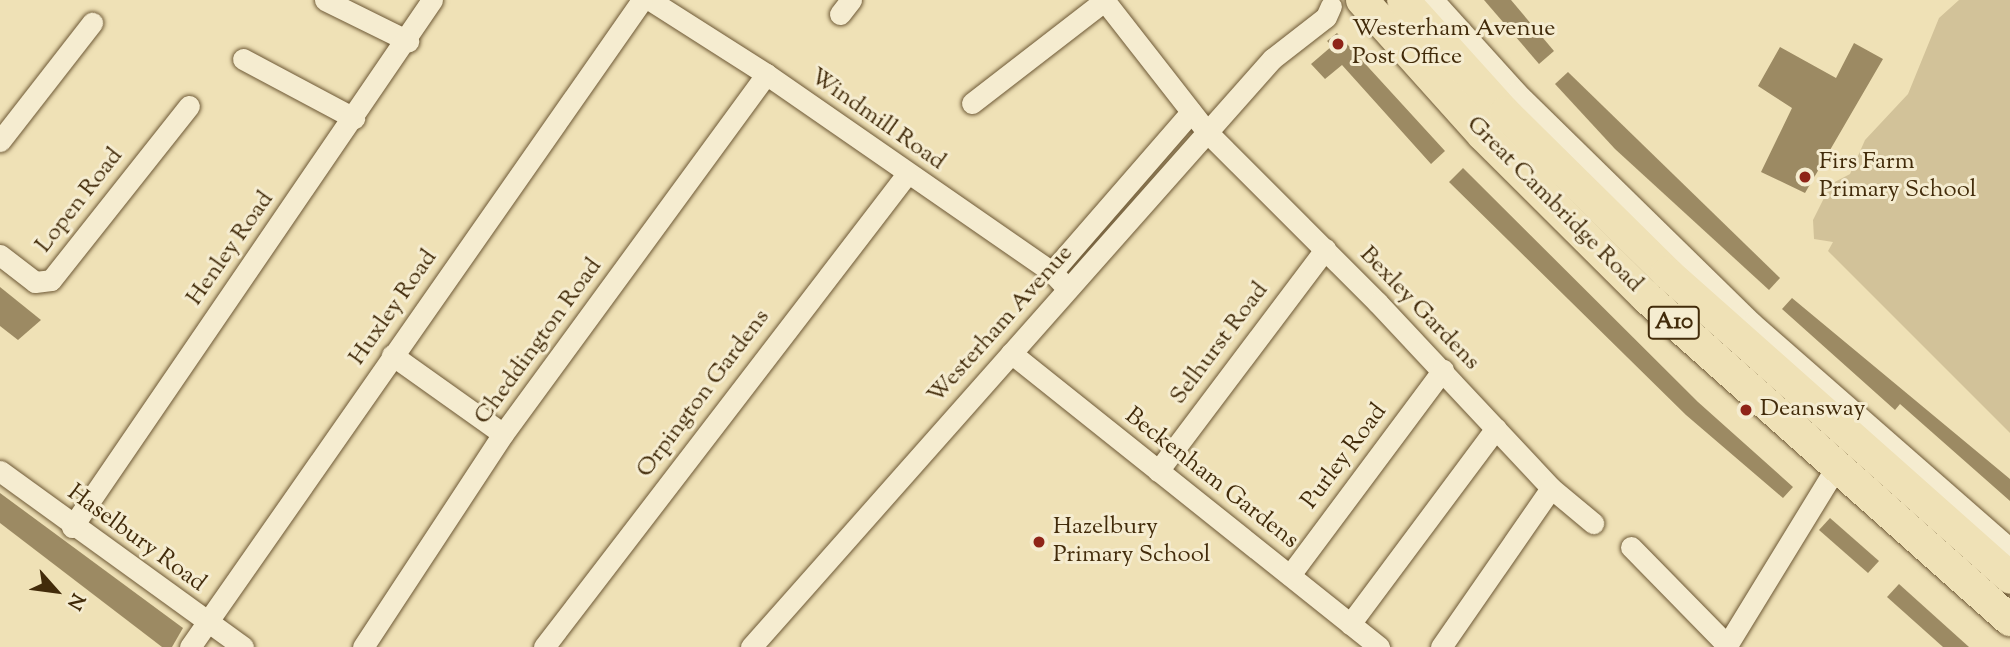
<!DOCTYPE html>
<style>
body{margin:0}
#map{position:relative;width:2010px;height:647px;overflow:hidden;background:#efe1b6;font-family:"Sorts Mill Goudy",serif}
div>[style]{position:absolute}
.green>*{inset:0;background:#d2c299}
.building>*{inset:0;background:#9c8a63}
.roads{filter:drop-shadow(0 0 2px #6d5835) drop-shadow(0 0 2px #6d5835)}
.minor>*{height:21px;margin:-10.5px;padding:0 10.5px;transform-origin:10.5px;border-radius:10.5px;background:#f5ecd0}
.highway>*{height:32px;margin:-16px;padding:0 16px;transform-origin:16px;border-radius:16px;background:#efe1b6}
.dots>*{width:19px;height:19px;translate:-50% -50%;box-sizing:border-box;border:4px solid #f5ecd0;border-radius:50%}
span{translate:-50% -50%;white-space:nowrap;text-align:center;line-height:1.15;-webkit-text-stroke:6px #f5ecd0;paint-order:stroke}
.shield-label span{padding:2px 5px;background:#f5ecd0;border:2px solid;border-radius:5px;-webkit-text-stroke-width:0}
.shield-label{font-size:23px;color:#422b0a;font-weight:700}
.poi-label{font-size:24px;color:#422b0a}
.left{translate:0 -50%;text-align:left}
.street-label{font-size:24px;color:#422b0a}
.north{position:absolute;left:21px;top:556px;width:70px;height:70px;-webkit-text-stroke:5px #f5ecd0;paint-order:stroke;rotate:118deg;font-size:19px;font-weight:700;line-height:28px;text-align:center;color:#422b0a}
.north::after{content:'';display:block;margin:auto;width:24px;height:32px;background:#422b0a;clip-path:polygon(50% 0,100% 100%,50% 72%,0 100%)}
</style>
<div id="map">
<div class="green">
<i style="clip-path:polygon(1959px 0,2010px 0,2010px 433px,1828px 251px,1833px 242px,1814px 239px,1813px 220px,1831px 184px,1850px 174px,1865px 140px,1908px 94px,1939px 18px)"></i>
</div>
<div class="building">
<i style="clip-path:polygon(1484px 0,1511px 0,1554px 51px,1539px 64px)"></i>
<i style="clip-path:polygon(1337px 33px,1445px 151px,1431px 164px,1342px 65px,1325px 79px,1311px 64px,1332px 46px,1327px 41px)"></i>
<i style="clip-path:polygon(1854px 43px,1883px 59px,1805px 193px,1761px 172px,1792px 108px,1758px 86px,1780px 47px,1836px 78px)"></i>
<i style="clip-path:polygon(1568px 72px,1780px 278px,1769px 290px,1615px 149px,1555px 84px)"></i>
<i style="clip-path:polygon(1463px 168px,1698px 402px,1793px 487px,1783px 498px,1686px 415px,1449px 182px)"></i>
<i style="clip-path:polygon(0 287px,41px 320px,18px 340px,0 326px)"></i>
<i style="clip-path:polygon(1792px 298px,2010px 479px,2010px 501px,1900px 404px,1895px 410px,1782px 309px)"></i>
<i style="clip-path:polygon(0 493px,183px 628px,172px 647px,162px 647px,0 523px)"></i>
<i style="clip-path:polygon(1830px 518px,1879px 561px,1868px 573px,1819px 530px)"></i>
<i style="clip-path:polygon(1899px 584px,1969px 647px,1943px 647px,1887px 597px)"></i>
</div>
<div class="roads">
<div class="minor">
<i style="left:325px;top:0;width:93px;rotate:26.3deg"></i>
<i style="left:650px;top:0;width:138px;rotate:32.5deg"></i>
<i style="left:766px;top:74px;width:348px;rotate:34.7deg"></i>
<i style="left:1052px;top:272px;width:23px;rotate:47deg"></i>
<i style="left:1104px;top:0;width:167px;rotate:52deg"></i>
<i style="left:1207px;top:132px;width:242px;rotate:45deg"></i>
<i style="left:1378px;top:303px;width:253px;rotate:46.9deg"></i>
<i style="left:1551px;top:488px;width:55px;rotate:39.8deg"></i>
<i style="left:1433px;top:0;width:124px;rotate:47.9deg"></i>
<i style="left:1516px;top:92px;width:330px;rotate:44.4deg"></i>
<i style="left:1752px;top:323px;width:343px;rotate:41.2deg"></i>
<i style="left:840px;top:14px;width:18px;rotate:-52deg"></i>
<i style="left:243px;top:59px;width:126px;rotate:28deg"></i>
<i style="left:972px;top:103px;width:167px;rotate:-37.7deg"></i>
<i style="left:0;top:141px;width:150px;rotate:-52.1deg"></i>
<i style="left:0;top:255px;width:44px;rotate:37.6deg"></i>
<i style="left:35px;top:282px;width:16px;rotate:-7deg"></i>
<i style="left:51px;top:280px;width:222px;rotate:-51.6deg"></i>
<i style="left:1052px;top:272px;width:212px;rotate:-49deg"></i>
<i style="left:1011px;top:353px;width:471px;rotate:38.6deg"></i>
<i style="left:392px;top:355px;width:136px;rotate:35.4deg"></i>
<i style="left:0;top:471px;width:300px;rotate:35.9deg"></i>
<i style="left:1158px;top:471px;width:278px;rotate:-53deg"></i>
<i style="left:72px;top:527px;width:638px;rotate:-55.66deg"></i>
<i style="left:1631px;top:547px;width:137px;rotate:45.6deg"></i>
<i style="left:1290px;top:575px;width:256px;rotate:-53.3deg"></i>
<i style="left:1350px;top:624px;width:244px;rotate:-53.3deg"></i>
<i style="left:190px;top:647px;width:789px;rotate:-55.06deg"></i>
<i style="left:363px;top:647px;width:255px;rotate:-56.7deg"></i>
<i style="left:503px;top:434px;width:446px;rotate:-53.8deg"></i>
<i style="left:544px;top:647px;width:596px;rotate:-52.5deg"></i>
<i style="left:751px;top:647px;width:786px;rotate:-48.46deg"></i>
<i style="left:1272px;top:59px;width:68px;rotate:-37.9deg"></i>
<i style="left:1326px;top:17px;width:12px;rotate:-66deg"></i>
<i style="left:1441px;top:647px;width:193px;rotate:-55.3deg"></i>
<i style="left:1726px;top:647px;width:209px;rotate:-58.5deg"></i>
</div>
<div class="highway">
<i style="left:1362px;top:0;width:181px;rotate:48.1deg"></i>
<i style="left:1483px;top:135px;width:230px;rotate:44.8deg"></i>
<i style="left:1646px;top:297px;width:487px;rotate:41.6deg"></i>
<i style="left:1403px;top:0;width:152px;rotate:47.9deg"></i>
<i style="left:1505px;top:113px;width:228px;rotate:44.6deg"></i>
<i style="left:1667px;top:273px;width:459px;rotate:41.6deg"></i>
</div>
</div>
<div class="dots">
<i style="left:1338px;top:44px;background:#8f2418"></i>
<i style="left:1805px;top:177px;background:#8f2418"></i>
<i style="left:1746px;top:410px;background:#8f2418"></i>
<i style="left:1039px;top:542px;background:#8f2418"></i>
</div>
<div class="shield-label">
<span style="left:1674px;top:323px">A10</span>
</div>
<div class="poi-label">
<span class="left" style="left:1352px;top:44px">Westerham Avenue<br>Post Office</span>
<span class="left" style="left:1819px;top:177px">Firs Farm<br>Primary School</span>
<span class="left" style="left:1760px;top:410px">Deansway</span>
<span class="left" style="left:1053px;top:542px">Hazelbury<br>Primary School</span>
</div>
<div class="street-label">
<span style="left:877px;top:120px;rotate:35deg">Windmill Road</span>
<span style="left:80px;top:201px;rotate:-52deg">Lopen Road</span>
<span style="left:1554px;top:205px;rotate:45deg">Great Cambridge Road</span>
<span style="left:231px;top:249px;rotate:-55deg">Henley Road</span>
<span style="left:394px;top:308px;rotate:-55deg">Huxley Road</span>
<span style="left:1419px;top:309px;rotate:46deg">Bexley Gardens</span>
<span style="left:1001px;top:325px;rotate:-48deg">Westerham Avenue</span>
<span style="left:539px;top:342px;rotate:-54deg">Cheddington Road</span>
<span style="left:1220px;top:344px;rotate:-53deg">Selhurst Road</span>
<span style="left:704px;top:394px;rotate:-53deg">Orpington Gardens</span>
<span style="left:1345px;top:457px;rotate:-53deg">Purley Road</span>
<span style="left:1211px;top:479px;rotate:38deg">Beckenham Gardens</span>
<span style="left:136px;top:539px;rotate:36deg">Haselbury Road</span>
</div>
<div class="north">N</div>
</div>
